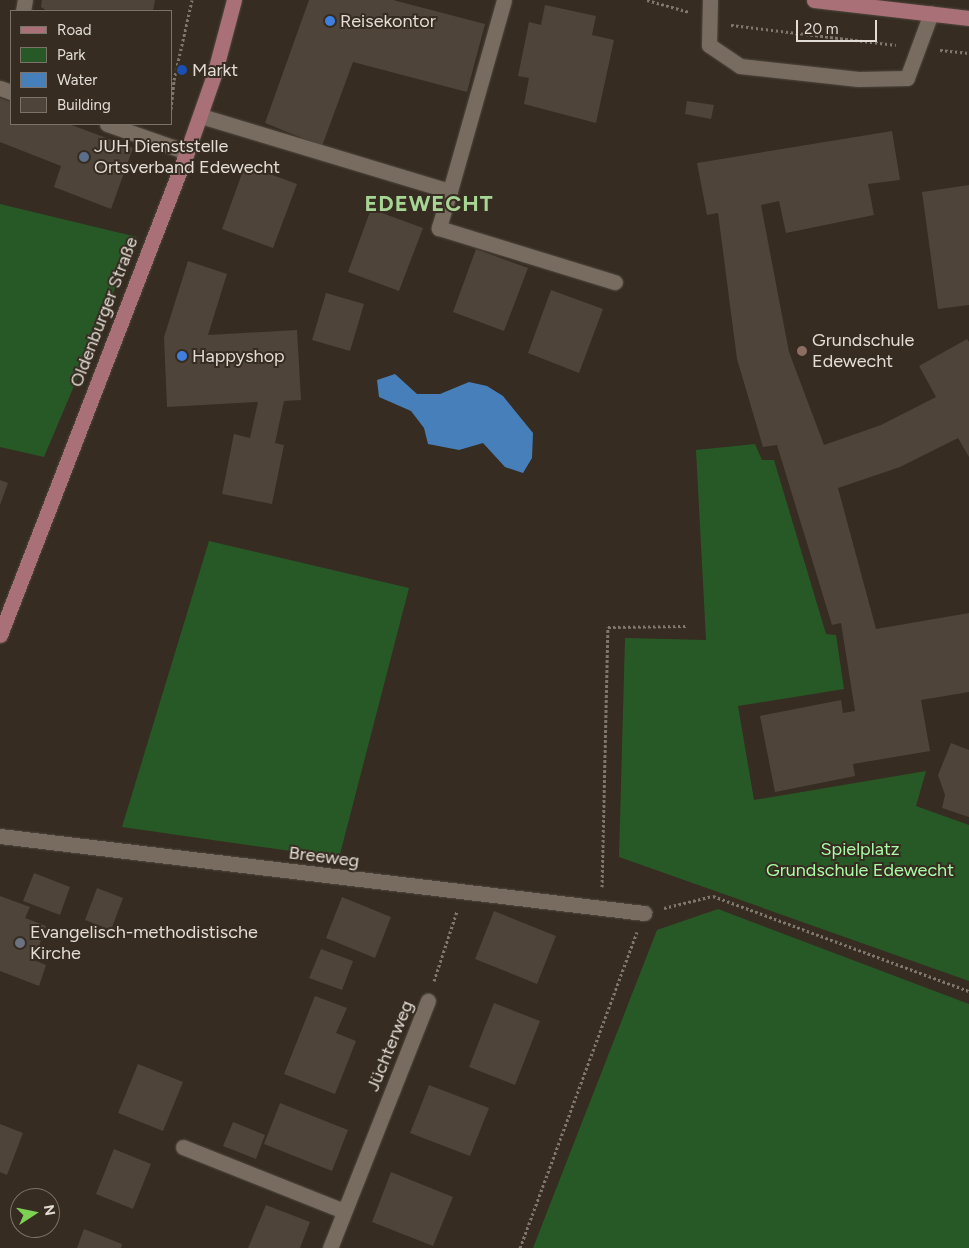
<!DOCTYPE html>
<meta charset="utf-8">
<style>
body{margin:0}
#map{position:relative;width:969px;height:1248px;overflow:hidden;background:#362c21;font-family:Figtree,sans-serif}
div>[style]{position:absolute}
.green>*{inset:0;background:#275927}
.water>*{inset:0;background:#467fb9}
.building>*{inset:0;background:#4e4439}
.path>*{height:3px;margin-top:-1.5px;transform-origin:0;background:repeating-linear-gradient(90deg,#7f766d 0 2.5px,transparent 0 5px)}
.roads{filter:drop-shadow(0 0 1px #50483f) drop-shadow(0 0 1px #50483f)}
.minor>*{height:15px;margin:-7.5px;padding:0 7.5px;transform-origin:7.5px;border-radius:7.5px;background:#786c60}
.major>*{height:15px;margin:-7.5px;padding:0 7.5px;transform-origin:7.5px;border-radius:7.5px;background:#a97177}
.dots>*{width:14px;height:14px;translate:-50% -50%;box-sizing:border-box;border:2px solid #362c21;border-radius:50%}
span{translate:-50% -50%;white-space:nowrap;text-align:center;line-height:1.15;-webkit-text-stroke:4px #362c21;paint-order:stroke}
.poi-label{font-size:18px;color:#e2dcd5}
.left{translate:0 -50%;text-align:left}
.street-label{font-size:18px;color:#e2dcd5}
.park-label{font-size:18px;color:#a9fba6}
.district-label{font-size:22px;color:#a7d595;font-weight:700;letter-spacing:1px}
.legend{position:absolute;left:10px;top:10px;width:162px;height:115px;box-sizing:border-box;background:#362c21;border:1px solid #7b7269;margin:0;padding:6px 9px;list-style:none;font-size:15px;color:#e2dcd5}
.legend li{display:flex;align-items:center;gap:10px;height:25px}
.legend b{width:25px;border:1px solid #7b7269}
.north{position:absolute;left:10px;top:1188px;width:50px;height:50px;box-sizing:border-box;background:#362c21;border:1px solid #7b7269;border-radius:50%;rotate:79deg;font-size:14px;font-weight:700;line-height:20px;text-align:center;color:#e2dcd5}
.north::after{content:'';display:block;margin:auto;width:18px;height:22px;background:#7cd155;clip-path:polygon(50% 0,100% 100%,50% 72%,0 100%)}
.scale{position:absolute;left:796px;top:20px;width:81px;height:22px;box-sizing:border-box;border:2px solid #e2dcd5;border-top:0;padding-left:6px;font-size:15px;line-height:18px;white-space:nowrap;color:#e2dcd5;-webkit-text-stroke:4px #362c21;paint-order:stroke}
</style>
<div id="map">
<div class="green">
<i style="clip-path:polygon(0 204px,137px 237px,44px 457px,0 447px)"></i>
<i style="clip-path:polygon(755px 444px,762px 460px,774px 460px,826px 634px,836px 635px,844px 689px,738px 706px,754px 800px,926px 771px,916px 806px,969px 825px,969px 981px,619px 857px,625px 638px,706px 640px,696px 450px)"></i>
<i style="clip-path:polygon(209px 541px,409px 588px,339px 858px,122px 827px)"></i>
<i style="clip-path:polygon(718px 909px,969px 1004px,969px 1248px,533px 1248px,657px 930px)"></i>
</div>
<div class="water">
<i style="clip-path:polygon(395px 374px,417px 394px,440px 394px,469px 382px,487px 386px,503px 396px,533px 433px,532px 458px,523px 473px,505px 467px,483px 443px,459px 450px,428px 444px,424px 428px,411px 411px,379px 397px,377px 380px)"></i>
</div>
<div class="building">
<i style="clip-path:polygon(42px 0,155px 0,153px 11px,47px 11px,41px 7px)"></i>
<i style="clip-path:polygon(309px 0,393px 0,485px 24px,467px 92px,353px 62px,322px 146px,265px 123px)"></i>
<i style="clip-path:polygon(545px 5px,596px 16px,592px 35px,614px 40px,596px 123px,524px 104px,529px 78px,518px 76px,529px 22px,541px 25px)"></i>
<i style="clip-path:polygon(0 98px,11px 102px,11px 124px,69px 124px,133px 148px,111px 209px,54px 187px,61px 166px,0 142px)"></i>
<i style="clip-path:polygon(687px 101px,714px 105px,711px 119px,685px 114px)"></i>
<i style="clip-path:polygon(892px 131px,900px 180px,868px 184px,874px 215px,786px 233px,779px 201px,761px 205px,789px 352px,824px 445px,881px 425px,936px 397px,919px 366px,967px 339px,969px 342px,969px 457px,958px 438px,900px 467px,838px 488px,876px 629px,969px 613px,969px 692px,921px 700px,930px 751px,853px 764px,855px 776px,775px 792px,760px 716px,841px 700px,843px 713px,855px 711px,841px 623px,832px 625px,777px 445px,763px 447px,737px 359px,718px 213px,707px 215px,697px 163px)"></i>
<i style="clip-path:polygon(245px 165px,297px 184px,273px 248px,222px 229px)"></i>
<i style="clip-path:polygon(969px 185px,969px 305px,938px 309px,922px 192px)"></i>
<i style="clip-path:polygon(371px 209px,423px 228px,399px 291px,348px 272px)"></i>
<i style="clip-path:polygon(476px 249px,528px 268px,504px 331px,453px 312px)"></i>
<i style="clip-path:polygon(188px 261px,227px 274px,208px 335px,297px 330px,301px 400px,284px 401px,275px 443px,284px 445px,272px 504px,222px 494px,234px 434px,250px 438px,258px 402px,167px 407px,164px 337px)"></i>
<i style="clip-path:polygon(551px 290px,603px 309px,579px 373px,528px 353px)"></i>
<i style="clip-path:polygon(326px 293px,364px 304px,350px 351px,312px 340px)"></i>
<i style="clip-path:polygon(0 480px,8px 483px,0 505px)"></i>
<i style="clip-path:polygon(951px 743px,969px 750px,969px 817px,942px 808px,945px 795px,938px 775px)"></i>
<i style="clip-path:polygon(34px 873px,70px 887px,60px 915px,23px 901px)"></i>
<i style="clip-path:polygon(97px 888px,123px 898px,111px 930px,85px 920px)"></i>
<i style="clip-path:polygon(0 896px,30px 907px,25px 918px,46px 926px,34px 960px,46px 965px,39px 986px,0 971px)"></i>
<i style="clip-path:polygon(342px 897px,391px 917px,375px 958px,326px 938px)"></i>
<i style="clip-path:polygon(494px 911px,556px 936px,537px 984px,475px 959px)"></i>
<i style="clip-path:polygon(321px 949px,353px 961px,342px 990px,309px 978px)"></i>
<i style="clip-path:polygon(315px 996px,347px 1008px,336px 1033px,356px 1041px,335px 1094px,284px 1074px)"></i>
<i style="clip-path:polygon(494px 1003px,540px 1021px,515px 1085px,469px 1067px)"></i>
<i style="clip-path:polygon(138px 1064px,183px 1082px,163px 1131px,118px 1113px)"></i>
<i style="clip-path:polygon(429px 1085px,489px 1108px,470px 1156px,410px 1133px)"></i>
<i style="clip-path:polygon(280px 1103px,348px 1130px,332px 1171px,264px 1144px)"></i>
<i style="clip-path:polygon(233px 1122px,265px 1135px,256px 1159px,223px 1146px)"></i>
<i style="clip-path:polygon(0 1124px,23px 1133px,7px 1175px,0 1172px)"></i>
<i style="clip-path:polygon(114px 1149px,151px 1164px,133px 1209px,96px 1194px)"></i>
<i style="clip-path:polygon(391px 1172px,453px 1197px,433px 1246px,372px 1222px)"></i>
<i style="clip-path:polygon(266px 1205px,310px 1222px,300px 1248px,248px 1248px)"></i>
<i style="clip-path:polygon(84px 1229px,122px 1244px,121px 1248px,77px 1248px)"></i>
</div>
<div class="path">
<i style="left:647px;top:0;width:44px;rotate:15.9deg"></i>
<i style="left:731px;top:25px;width:166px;rotate:6.9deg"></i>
<i style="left:940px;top:50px;width:29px;rotate:6deg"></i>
<i style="left:171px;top:109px;width:29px;rotate:-84deg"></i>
<i style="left:174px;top:80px;width:82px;rotate:-77.3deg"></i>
<i style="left:602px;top:887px;width:260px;rotate:-88.7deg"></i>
<i style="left:608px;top:627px;width:78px;rotate:-0.7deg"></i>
<i style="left:664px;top:908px;width:50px;rotate:-13.8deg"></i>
<i style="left:713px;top:896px;width:273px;rotate:20.4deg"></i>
<i style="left:434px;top:981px;width:74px;rotate:-71.8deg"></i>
<i style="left:520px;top:1248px;width:337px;rotate:-69.7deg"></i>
</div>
<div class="roads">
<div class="minor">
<i style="left:710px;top:0;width:45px;rotate:91.3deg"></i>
<i style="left:709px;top:45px;width:37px;rotate:34deg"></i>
<i style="left:740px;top:66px;width:119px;rotate:6.3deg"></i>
<i style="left:858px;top:79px;width:49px;rotate:-1.2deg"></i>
<i style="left:907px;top:78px;width:69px;rotate:-69.7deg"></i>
<i style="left:23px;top:11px;width:11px;rotate:-80deg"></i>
<i style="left:0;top:88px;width:12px;rotate:20deg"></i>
<i style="left:201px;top:116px;width:260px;rotate:16.8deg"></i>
<i style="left:450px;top:191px;width:198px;rotate:-74.2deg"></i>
<i style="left:107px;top:124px;width:85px;rotate:19.3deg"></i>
<i style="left:450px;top:191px;width:39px;rotate:107deg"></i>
<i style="left:439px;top:228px;width:184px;rotate:17.1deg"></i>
<i style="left:0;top:836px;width:649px;rotate:6.82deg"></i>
<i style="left:183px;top:1147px;width:173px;rotate:21.7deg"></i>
<i style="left:330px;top:1248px;width:266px;rotate:-68.4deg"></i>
</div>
<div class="major">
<i style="left:814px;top:0;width:156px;rotate:6.6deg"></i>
<i style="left:0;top:635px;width:518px;rotate:-68.84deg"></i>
<i style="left:187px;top:152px;width:82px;rotate:-70.7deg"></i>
<i style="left:214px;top:75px;width:78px;rotate:-75.1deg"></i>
</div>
</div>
<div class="dots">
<i style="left:330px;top:21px;background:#3f7fe0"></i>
<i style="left:182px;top:70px;background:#1a4fb4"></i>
<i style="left:84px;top:157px;background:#5c6f8a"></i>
<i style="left:802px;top:351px;background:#8d6e63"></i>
<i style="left:182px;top:356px;background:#3f7fe0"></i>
<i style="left:20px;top:943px;background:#6b7280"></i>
</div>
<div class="poi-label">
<span class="left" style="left:340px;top:21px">Reisekontor</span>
<span class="left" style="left:192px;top:70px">Markt</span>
<span class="left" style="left:94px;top:157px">JUH Dienststelle<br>Ortsverband Edewecht</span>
<span class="left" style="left:812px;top:351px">Grundschule<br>Edewecht</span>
<span class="left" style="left:192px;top:356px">Happyshop</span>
<span class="left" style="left:30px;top:943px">Evangelisch-methodistische<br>Kirche</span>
</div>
<div class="street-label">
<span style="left:104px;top:312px;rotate:-69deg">Oldenburger Straße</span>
<span style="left:324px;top:857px;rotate:7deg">Breeweg</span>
<span style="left:390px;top:1046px;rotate:-68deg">Jüchterweg</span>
</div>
<div class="park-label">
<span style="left:860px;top:860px">Spielplatz<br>Grundschule Edewecht</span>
</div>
<div class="district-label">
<span style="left:429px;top:204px">EDEWECHT</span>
</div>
<ul class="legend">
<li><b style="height:6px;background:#a97177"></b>Road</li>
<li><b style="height:14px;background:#275927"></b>Park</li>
<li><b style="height:14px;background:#467fb9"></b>Water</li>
<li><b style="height:14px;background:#4e4439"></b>Building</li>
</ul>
<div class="north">N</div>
<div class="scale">20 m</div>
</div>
